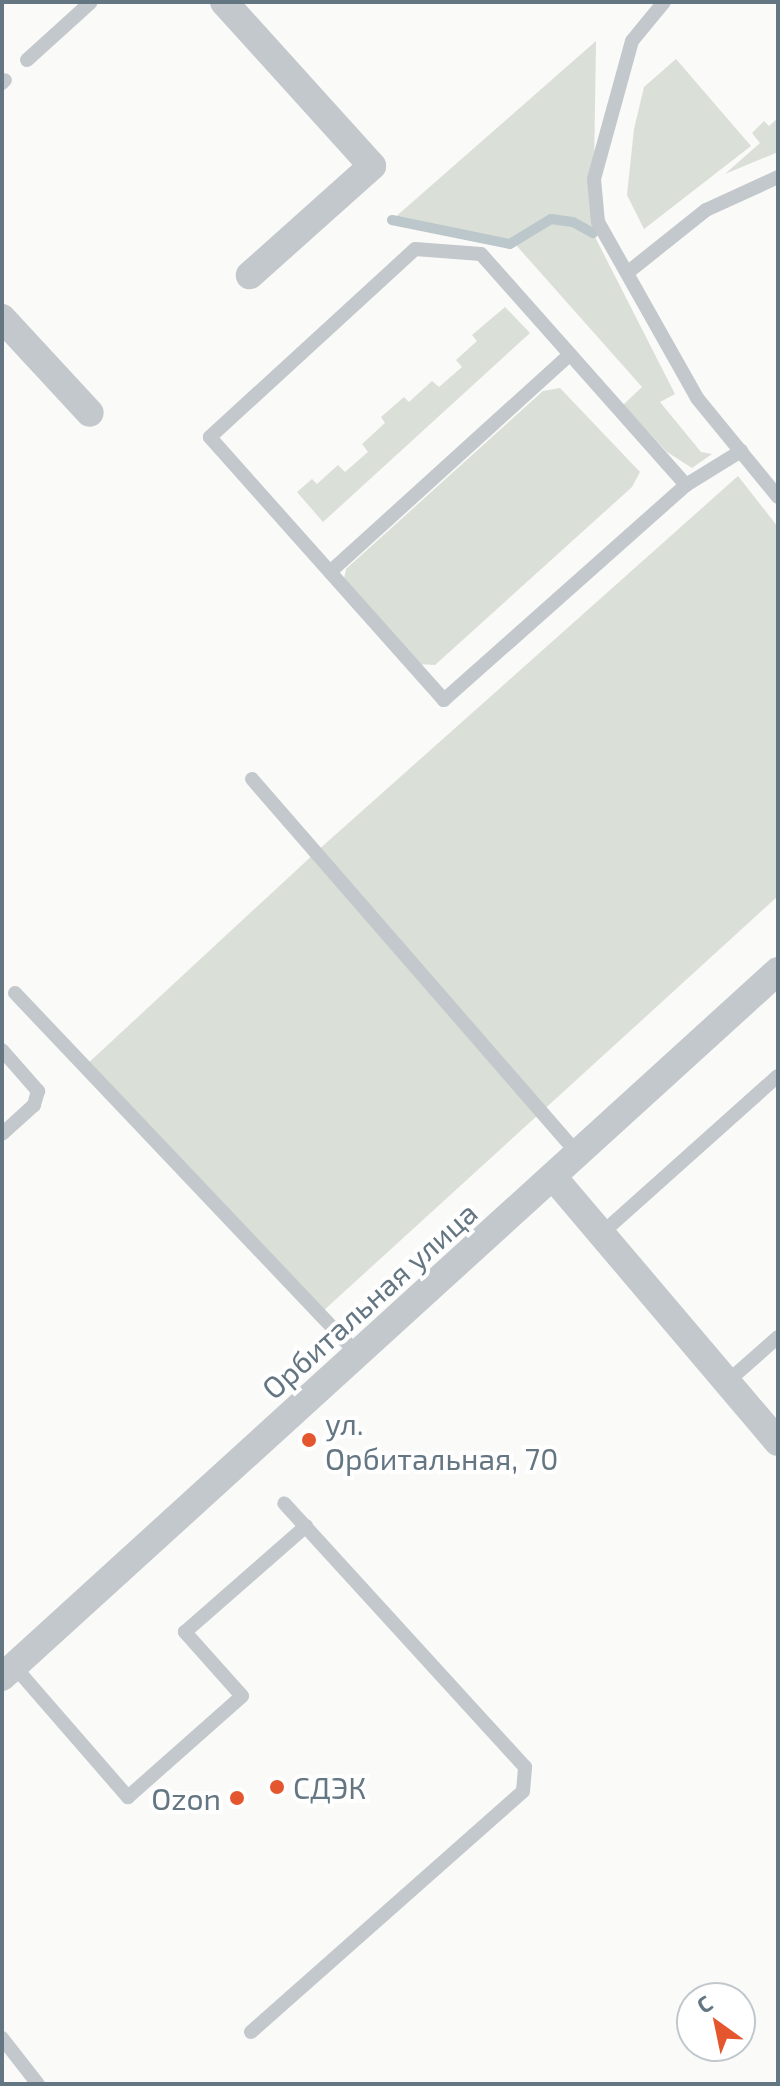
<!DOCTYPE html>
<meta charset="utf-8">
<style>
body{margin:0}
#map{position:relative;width:780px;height:2086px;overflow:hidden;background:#fafaf8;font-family:"Exo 2",sans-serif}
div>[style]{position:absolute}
.green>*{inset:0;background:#dadfd7}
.stream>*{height:10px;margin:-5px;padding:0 5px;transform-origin:5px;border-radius:5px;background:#bbc7cb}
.service>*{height:14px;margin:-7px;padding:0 7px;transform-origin:7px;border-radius:7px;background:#c3c8cc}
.minor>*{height:28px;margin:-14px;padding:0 14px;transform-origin:14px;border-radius:14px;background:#c3c8cc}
.dots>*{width:22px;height:22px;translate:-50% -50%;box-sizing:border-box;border:4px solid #fff;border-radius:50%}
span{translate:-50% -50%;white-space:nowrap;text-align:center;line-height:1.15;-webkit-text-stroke:8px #fff;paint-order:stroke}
.street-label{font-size:30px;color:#657683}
.poi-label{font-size:30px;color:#657683}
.left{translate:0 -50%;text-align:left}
.right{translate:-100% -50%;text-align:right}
.frame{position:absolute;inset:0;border:4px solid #657683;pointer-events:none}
.north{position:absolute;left:676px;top:1982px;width:80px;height:80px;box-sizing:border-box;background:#fff;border:2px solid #c1c8cd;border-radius:50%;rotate:327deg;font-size:22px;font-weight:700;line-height:32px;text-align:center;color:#657683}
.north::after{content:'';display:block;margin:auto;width:28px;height:36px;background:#e4572e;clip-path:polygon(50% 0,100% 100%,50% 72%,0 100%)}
</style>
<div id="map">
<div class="green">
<i style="clip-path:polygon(596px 41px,593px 233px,675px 394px,660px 402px,701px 452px,712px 454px,692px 468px,667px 452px,623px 405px,642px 387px,516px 245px,392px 220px)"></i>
<i style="clip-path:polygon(676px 59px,751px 146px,644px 229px,627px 195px,634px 129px,644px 87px)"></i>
<i style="clip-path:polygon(778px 118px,778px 152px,725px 174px,760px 143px,752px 133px,764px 121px,769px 126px)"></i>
<i style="clip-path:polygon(505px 307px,530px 333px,323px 522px,297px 492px,312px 479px,317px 484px,338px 465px,345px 472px,368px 452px,362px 444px,385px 423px,381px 417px,404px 397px,409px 402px,432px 381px,439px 387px,462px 367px,456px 360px,477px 341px,472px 335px)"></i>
<i style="clip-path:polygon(560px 388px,640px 472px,632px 487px,435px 665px,415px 664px,343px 584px,346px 569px,543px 391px)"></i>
<i style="clip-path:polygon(738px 476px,778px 527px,778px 896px,322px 1312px,85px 1066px,316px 852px)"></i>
</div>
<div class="stream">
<i style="left:392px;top:220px;width:120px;rotate:11.5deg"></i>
<i style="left:510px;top:244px;width:48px;rotate:-31.4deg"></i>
<i style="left:551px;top:219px;width:22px;rotate:8deg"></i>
<i style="left:573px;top:222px;width:23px;rotate:29deg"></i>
</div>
<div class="service">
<i style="left:664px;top:2px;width:50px;rotate:129.4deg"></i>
<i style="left:632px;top:41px;width:143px;rotate:105.4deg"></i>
<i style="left:594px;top:179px;width:43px;rotate:84.7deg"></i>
<i style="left:598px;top:222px;width:202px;rotate:60.6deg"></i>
<i style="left:697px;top:398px;width:128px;rotate:50.7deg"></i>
<i style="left:27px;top:60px;width:86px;rotate:-42.2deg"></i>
<i style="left:2px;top:83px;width:4px;rotate:-45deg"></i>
<i style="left:415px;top:249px;width:66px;rotate:4.3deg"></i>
<i style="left:481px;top:254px;width:309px;rotate:48.4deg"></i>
<i style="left:686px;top:485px;width:324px;rotate:138.4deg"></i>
<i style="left:444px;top:700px;width:352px;rotate:-131.7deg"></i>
<i style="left:210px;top:437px;width:278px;rotate:-42.5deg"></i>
<i style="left:627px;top:273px;width:101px;rotate:-38.6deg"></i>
<i style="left:706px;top:210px;width:79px;rotate:-24.6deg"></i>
<i style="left:686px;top:485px;width:65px;rotate:-31.7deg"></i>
<i style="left:330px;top:572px;width:324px;rotate:-42.2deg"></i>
<i style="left:252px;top:779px;width:498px;rotate:49deg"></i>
<i style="left:15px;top:993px;width:499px;rotate:46.5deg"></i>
<i style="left:2px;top:1050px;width:55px;rotate:48.7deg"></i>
<i style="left:38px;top:1091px;width:15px;rotate:106deg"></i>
<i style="left:34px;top:1105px;width:43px;rotate:137.8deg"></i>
<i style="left:601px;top:1234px;width:237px;rotate:-41.8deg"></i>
<i style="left:727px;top:1382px;width:68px;rotate:-41.4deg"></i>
<i style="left:14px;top:1666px;width:174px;rotate:49deg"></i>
<i style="left:128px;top:1797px;width:152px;rotate:-41.5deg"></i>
<i style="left:242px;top:1696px;width:86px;rotate:-131.7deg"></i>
<i style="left:185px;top:1632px;width:161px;rotate:-41.2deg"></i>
<i style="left:251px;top:2032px;width:363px;rotate:-41.5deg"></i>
<i style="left:523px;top:1791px;width:24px;rotate:-85deg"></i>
<i style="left:525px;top:1767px;width:357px;rotate:-132.4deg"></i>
<i style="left:2px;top:2038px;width:58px;rotate:52deg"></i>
</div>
<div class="minor">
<i style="left:224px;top:2px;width:221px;rotate:47.9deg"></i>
<i style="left:372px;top:166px;width:164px;rotate:138.2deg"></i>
<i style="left:2px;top:318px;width:129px;rotate:47.2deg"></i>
<i style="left:554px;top:1178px;width:346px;rotate:49.7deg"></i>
<i style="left:2px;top:1677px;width:1049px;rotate:-42.3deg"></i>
</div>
<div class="dots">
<i style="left:309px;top:1440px;background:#e4572e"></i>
<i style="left:277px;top:1787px;background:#e4572e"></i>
<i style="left:237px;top:1798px;background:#e4572e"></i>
</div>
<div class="street-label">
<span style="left:369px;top:1300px;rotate:-42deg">Орбитальная улица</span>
</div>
<div class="poi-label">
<span class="left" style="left:325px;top:1440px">ул.<br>Орбитальная, 70</span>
<span class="left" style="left:293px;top:1787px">СДЭК</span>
<span class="right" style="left:221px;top:1798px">Ozon</span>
</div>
<div class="frame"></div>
<div class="north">С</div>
</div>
